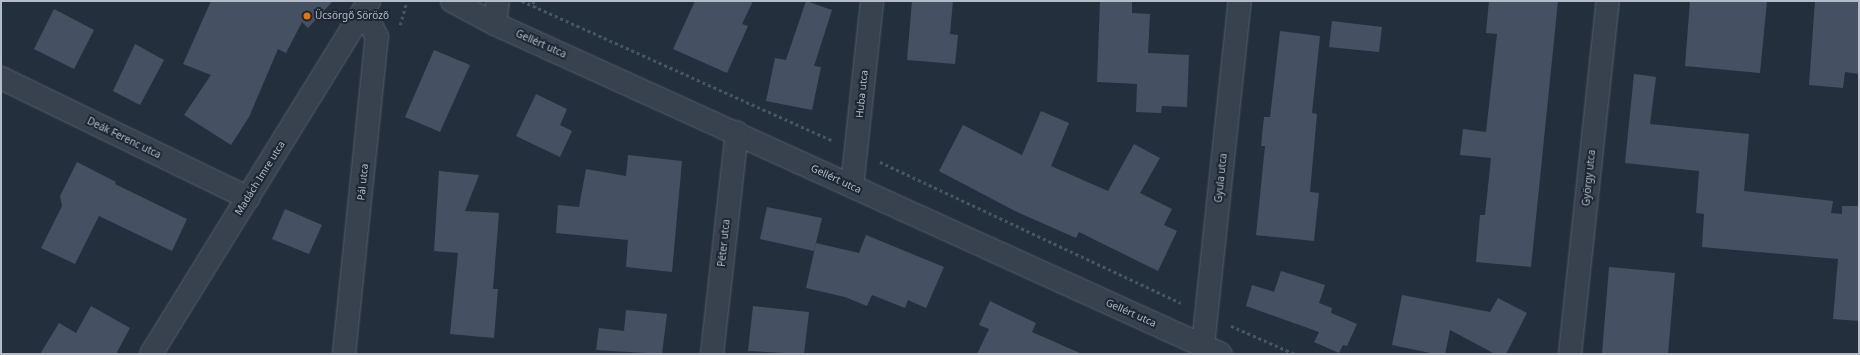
<!DOCTYPE html>
<meta charset="utf-8">
<style>
body{margin:0}
#map{position:relative;width:1860px;height:355px;overflow:hidden;background:#242f3e;font-family:"Noto Sans",sans-serif}
div>[style]{position:absolute}
.building>*{inset:0;background:#455162}
.path>*{height:2.5px;margin-top:-1.25px;transform-origin:0;background:repeating-linear-gradient(90deg,#44595c 0 3px,transparent 0 6px)}
.roads{filter:drop-shadow(0 0 1px #565f6c) drop-shadow(0 0 1px #565f6c)}
.street>*{height:22px;margin:-11px;padding:0 11px;transform-origin:11px;border-radius:11px;background:#38414e}
.dots>*{width:11px;height:11px;translate:-50% -50%;box-sizing:border-box;border:2px solid #1d2633;border-radius:50%}
span{translate:-50% -50%;white-space:nowrap;text-align:center;line-height:1.15;-webkit-text-stroke:4px #1d2633;paint-order:stroke}
.poi-label{font-size:10px;color:#b4bcc9}
.left{translate:0 -50%;text-align:left}
.street-label{font-size:10px;color:#b4bcc9}
.frame{position:absolute;inset:0;border:2px solid #b4bcc9;pointer-events:none}
</style>
<div id="map">
<div class="building">
<i style="clip-path:polygon(211px 1px,333px 1px,308px 28px,302px 22px,286px 53px,278px 49px,249px 117px,231px 145px,184px 115px,211px 75px,183px 64px)"></i>
<i style="clip-path:polygon(695px 1px,753px 1px,742px 24px,748px 26px,727px 73px,673px 49px)"></i>
<i style="clip-path:polygon(806px 1px,832px 10px,814px 66px,821px 67px,812px 110px,766px 101px,775px 58px,786px 60px)"></i>
<i style="clip-path:polygon(912px 1px,953px 1px,950px 34px,958px 35px,955px 64px,907px 60px)"></i>
<i style="clip-path:polygon(1100px 1px,1132px 1px,1132px 13px,1150px 14px,1148px 53px,1189px 55px,1187px 107px,1162px 106px,1161px 113px,1136px 112px,1137px 84px,1097px 82px)"></i>
<i style="clip-path:polygon(1489px 1px,1558px 1px,1531px 267px,1476px 262px,1480px 215px,1485px 215px,1491px 158px,1460px 155px,1463px 129px,1486px 132px,1497px 34px,1486px 33px)"></i>
<i style="clip-path:polygon(1690px 1px,1767px 1px,1760px 73px,1685px 66px)"></i>
<i style="clip-path:polygon(1815px 1px,1859px 1px,1859px 74px,1845px 72px,1843px 88px,1809px 85px)"></i>
<i style="clip-path:polygon(54px 9px,94px 30px,74px 69px,34px 49px)"></i>
<i style="clip-path:polygon(1332px 21px,1382px 27px,1379px 52px,1329px 47px)"></i>
<i style="clip-path:polygon(1280px 31px,1320px 36px,1312px 113px,1317px 114px,1310px 192px,1319px 193px,1314px 241px,1256px 235px,1265px 146px,1261px 146px,1264px 117px,1270px 117px)"></i>
<i style="clip-path:polygon(135px 44px,164px 60px,140px 105px,113px 91px)"></i>
<i style="clip-path:polygon(434px 50px,470px 65px,440px 132px,405px 117px)"></i>
<i style="clip-path:polygon(1634px 74px,1656px 77px,1650px 124px,1749px 134px,1744px 191px,1833px 201px,1831px 213px,1842px 214px,1842px 206px,1859px 206px,1859px 321px,1833px 319px,1838px 259px,1702px 247px,1704px 214px,1696px 213px,1699px 171px,1625px 163px)"></i>
<i style="clip-path:polygon(536px 94px,567px 109px,560px 125px,572px 131px,560px 157px,516px 136px)"></i>
<i style="clip-path:polygon(1041px 111px,1069px 123px,1051px 166px,1108px 191px,1134px 144px,1160px 158px,1140px 193px,1172px 209px,1164px 225px,1177px 231px,1158px 271px,1079px 232px,1076px 238px,1015px 211px,939px 171px,963px 125px,1022px 155px)"></i>
<i style="clip-path:polygon(628px 155px,682px 161px,672px 272px,626px 267px,628px 240px,556px 233px,558px 205px,579px 207px,586px 169px,626px 176px)"></i>
<i style="clip-path:polygon(77px 162px,116px 182px,115px 184px,187px 219px,172px 251px,99px 216px,75px 264px,41px 248px,62px 206px,60px 196px)"></i>
<i style="clip-path:polygon(439px 171px,479px 175px,465px 211px,499px 213px,493px 289px,498px 289px,494px 338px,450px 334px,458px 253px,434px 251px)"></i>
<i style="clip-path:polygon(767px 207px,822px 218px,814px 251px,760px 239px)"></i>
<i style="clip-path:polygon(285px 209px,322px 225px,309px 254px,272px 239px)"></i>
<i style="clip-path:polygon(866px 235px,944px 267px,926px 308px,908px 300px,905px 308px,872px 295px,867px 306px,845px 297px,806px 288px,816px 243px,859px 253px)"></i>
<i style="clip-path:polygon(1609px 267px,1675px 273px,1668px 354px,1602px 354px)"></i>
<i style="clip-path:polygon(1281px 271px,1325px 285px,1319px 303px,1332px 308px,1331px 313px,1357px 324px,1347px 346px,1343px 345px,1339px 353px,1314px 342px,1319px 332px,1246px 306px,1252px 285px,1274px 292px)"></i>
<i style="clip-path:polygon(1402px 295px,1490px 312px,1498px 298px,1527px 313px,1506px 354px,1495px 354px,1450px 330px,1445px 354px,1435px 354px,1392px 345px)"></i>
<i style="clip-path:polygon(990px 301px,1036px 323px,1032px 332px,1082px 354px,977px 354px,989px 329px,979px 325px)"></i>
<i style="clip-path:polygon(91px 306px,130px 328px,116px 354px,40px 354px,59px 323px,76px 333px)"></i>
<i style="clip-path:polygon(753px 306px,809px 312px,804px 354px,748px 351px)"></i>
<i style="clip-path:polygon(626px 310px,667px 314px,662px 354px,596px 350px,599px 328px,624px 331px)"></i>
</div>
<div class="path">
<i style="left:522px;top:1px;width:340px;rotate:24.2deg"></i>
<i style="left:533px;top:1px;width:7px;rotate:63deg"></i>
<i style="left:400px;top:25px;width:25px;rotate:-74deg"></i>
<i style="left:880px;top:162px;width:332px;rotate:25.1deg"></i>
<i style="left:1231px;top:326px;width:70px;rotate:23.6deg"></i>
</div>
<div class="roads">
<div class="street">
<i style="left:452px;top:1px;width:49px;rotate:28.1deg"></i>
<i style="left:495px;top:24px;width:797px;rotate:24.44deg"></i>
<i style="left:495px;top:24px;width:23px;rotate:-83deg"></i>
<i style="left:1px;top:78px;width:275px;rotate:25.9deg"></i>
<i style="left:852px;top:186px;width:186px;rotate:-83.8deg"></i>
<i style="left:151px;top:354px;width:415px;rotate:-58.3deg"></i>
<i style="left:344px;top:354px;width:319px;rotate:-84.1deg"></i>
<i style="left:377px;top:37px;width:11px;rotate:-117deg"></i>
<i style="left:372px;top:27px;width:16px;rotate:-142deg"></i>
<i style="left:712px;top:354px;width:223px;rotate:-83.6deg"></i>
<i style="left:1202px;top:354px;width:355px;rotate:-83.9deg"></i>
<i style="left:1570px;top:354px;width:355px;rotate:-83.9deg"></i>
</div>
</div>
<div class="dots">
<i style="left:307px;top:16px;background:#e8710a"></i>
</div>
<div class="poi-label">
<span class="left" style="left:315px;top:16px">Ücsörgő Söröző</span>
</div>
<div class="street-label">
<span style="left:541px;top:44px;rotate:24deg">Gellért utca</span>
<span style="left:862px;top:94px;rotate:-84deg">Huba utca</span>
<span style="left:124px;top:138px;rotate:26deg">Deák Ferenc utca</span>
<span style="left:260px;top:178px;rotate:-58deg">Madách Imre utca</span>
<span style="left:1221px;top:178px;rotate:-84deg">Gyula utca</span>
<span style="left:1589px;top:178px;rotate:-84deg">György utca</span>
<span style="left:836px;top:179px;rotate:25deg">Gellért utca</span>
<span style="left:363px;top:182px;rotate:-84deg">Pál utca</span>
<span style="left:724px;top:243px;rotate:-84deg">Péter utca</span>
<span style="left:1131px;top:313px;rotate:24deg">Gellért utca</span>
</div>
<div class="frame"></div>
</div>
